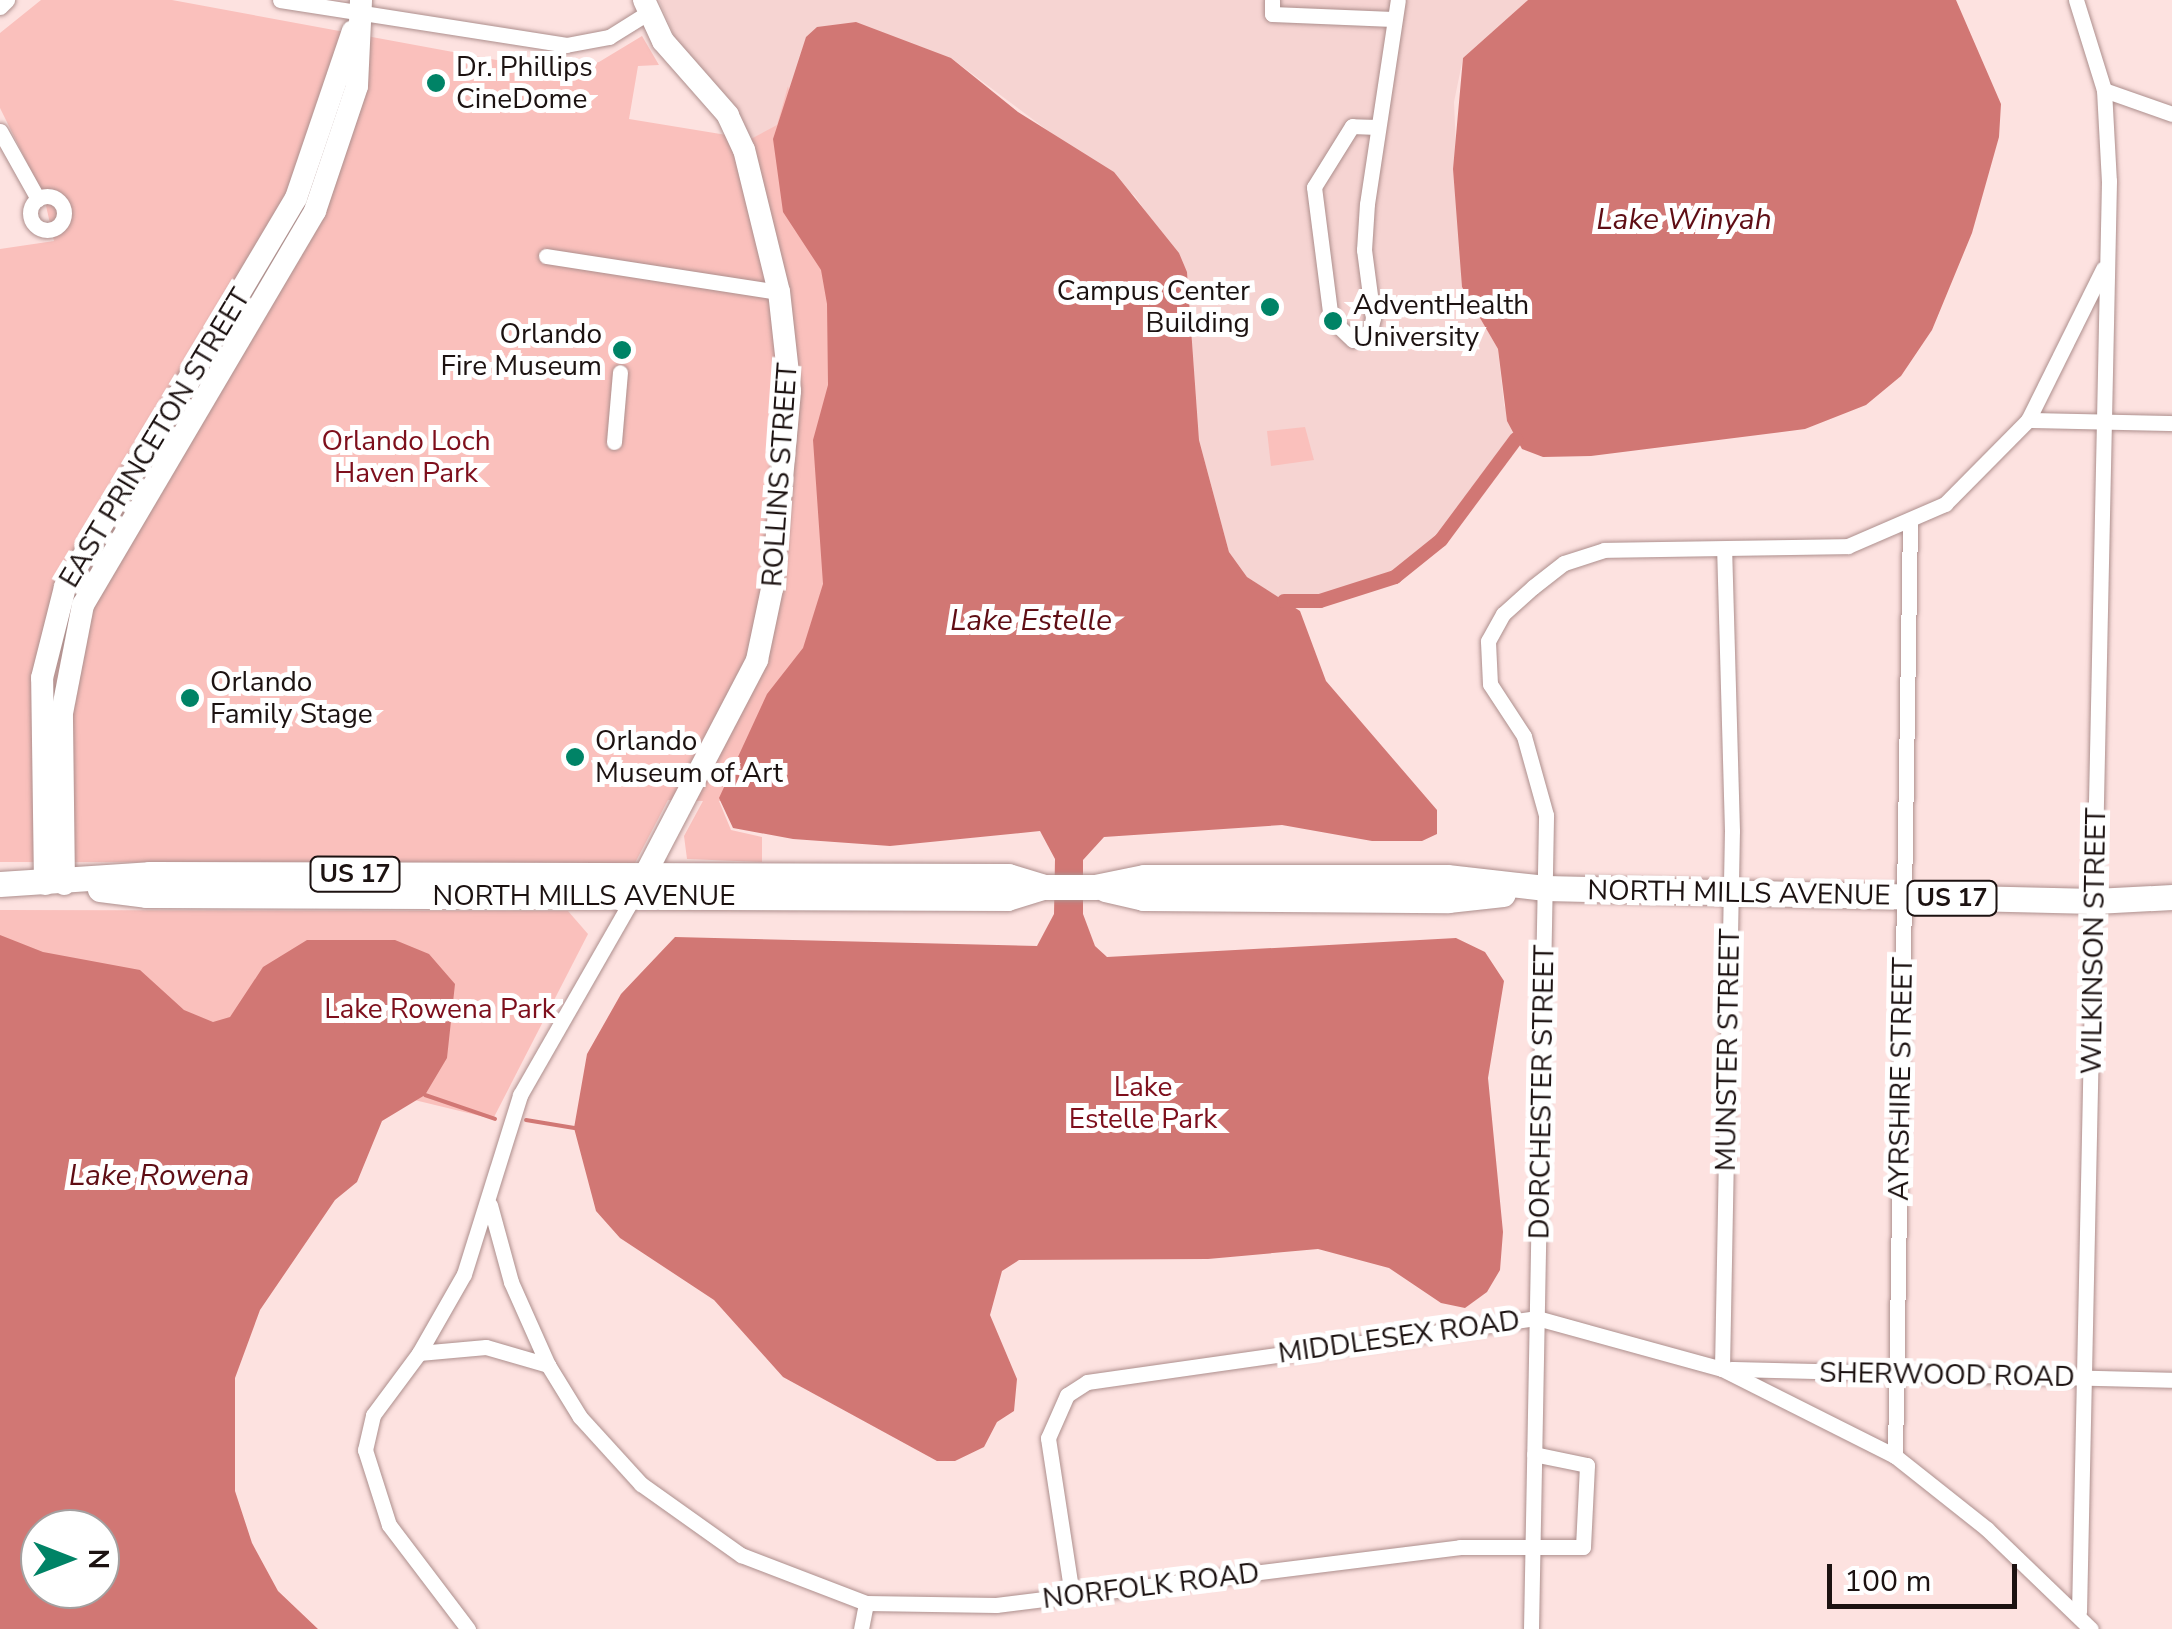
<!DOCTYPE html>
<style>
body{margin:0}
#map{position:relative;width:2172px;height:1629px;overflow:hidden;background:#fde2e0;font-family:"Nunito Sans",sans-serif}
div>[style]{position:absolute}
.built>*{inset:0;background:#f6d4d2}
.green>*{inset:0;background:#fac0bc}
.water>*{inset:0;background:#d17774}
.stream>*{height:4px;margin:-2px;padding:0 2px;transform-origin:2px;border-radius:2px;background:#d17774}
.canal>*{height:14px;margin:-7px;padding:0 7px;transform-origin:7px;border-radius:7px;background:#d17774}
.roads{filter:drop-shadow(0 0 2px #ad8f8d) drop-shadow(0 0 2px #ad8f8d)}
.street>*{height:15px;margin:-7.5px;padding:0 7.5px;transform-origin:7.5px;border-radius:7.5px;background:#fff}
.street>.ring{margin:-7.5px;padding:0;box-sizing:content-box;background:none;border:15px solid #fff;border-radius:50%}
.secondary>*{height:22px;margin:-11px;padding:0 11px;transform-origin:11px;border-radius:11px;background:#fff}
.primary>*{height:25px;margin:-12.5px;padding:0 12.5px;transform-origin:12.5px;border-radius:12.5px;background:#fff}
.dots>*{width:28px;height:28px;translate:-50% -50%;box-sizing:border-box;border:5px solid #fff;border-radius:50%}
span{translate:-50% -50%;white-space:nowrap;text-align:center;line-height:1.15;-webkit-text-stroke:10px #fff;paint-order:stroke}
.shield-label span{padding:2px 8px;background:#fff;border:2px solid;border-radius:8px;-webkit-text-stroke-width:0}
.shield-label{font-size:25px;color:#1c1211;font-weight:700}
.poi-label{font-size:28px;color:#1c1211}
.left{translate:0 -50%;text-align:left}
.right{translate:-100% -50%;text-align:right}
.street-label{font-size:28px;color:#1c1211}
.park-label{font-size:28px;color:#7e0f1c}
.water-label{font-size:30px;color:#5f0d14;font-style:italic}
.north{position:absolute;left:20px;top:1509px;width:100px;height:100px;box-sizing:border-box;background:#fff;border:2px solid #a4a0a0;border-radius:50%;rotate:90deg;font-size:28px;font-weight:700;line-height:40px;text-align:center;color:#1c1211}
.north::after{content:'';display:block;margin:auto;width:35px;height:45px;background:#008366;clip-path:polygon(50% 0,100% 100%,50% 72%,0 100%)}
.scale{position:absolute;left:1827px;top:1564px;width:190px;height:45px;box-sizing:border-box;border:5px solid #1c1211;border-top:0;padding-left:12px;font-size:30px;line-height:35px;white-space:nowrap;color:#1c1211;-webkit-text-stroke:8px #fff;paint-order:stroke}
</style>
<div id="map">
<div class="built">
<i style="clip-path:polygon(659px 0,1528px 0,1463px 58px,1454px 102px,1462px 287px,1498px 349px,1504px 405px,1516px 439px,1441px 540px,1395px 577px,1320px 601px,1284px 601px,1247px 577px,1229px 552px,1199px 440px,1187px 272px,1135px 196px,951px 58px,751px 140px,733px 103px,677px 42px)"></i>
</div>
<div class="green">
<i style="clip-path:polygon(41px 0,172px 0,556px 71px,599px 62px,642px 36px,659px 65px,638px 66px,629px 119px,751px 139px,777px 125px,788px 86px,822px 227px,855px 554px,760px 800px,719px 801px,731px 830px,762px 837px,762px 862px,687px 859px,684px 836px,703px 801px,668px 800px,635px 863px,0 862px,0 249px,54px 241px,44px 197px,0 108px,0 33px)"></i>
<i style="clip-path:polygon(1305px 427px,1314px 460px,1271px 466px,1267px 431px)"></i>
<i style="clip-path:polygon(0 910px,568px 911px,588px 934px,493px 1119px,0 1000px)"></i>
</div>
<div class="water">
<i style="clip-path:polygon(1528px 0,1956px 0,2001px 104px,1999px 137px,1972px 233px,1932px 330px,1901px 376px,1866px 405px,1805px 429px,1591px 456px,1543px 457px,1522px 449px,1507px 421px,1498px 349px,1462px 287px,1453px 169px,1463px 58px)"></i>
<i style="clip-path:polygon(856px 22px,951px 58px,1018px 112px,1114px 172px,1179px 253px,1187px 272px,1199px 440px,1229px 552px,1247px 577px,1300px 611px,1326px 681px,1437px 810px,1437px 834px,1422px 841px,1372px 841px,1282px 825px,1104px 837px,1083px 860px,1083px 914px,1095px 946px,1107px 957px,1456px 938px,1485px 952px,1504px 981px,1488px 1078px,1503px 1232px,1500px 1270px,1487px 1292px,1465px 1308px,1441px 1303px,1389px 1268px,1318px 1249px,1208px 1259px,1019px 1260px,1002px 1271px,990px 1315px,1017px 1379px,1014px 1411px,997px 1422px,984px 1447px,955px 1461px,937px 1461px,783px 1377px,714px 1300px,620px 1238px,596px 1211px,574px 1128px,587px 1054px,621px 994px,675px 937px,1037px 946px,1054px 914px,1055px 859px,1040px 831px,890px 846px,793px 839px,733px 828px,719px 798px,767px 694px,803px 648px,823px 584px,813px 440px,828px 385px,827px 304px,821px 270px,783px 212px,773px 139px,806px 37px,817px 27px)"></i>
<i style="clip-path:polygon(evenodd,0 935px,43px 952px,140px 970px,184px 1010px,213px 1022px,230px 1017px,263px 967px,307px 940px,395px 940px,429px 954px,455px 984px,447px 1058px,425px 1095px,382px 1121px,357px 1182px,335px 1200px,260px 1310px,235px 1378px,235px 1491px,252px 1543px,278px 1591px,318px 1629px,0 1629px,0 935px,40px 1529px,100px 1529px,100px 1589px,40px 1589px,40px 1529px)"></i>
</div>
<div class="stream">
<i style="left:425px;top:1095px;width:74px;rotate:18.9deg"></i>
<i style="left:526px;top:1120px;width:49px;rotate:9.5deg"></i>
</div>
<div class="canal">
<i style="left:1284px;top:601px;width:36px"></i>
<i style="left:1320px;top:601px;width:79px;rotate:-17.7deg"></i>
<i style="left:1395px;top:577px;width:59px;rotate:-38.8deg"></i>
<i style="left:1441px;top:540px;width:126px;rotate:-53.4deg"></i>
</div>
<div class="roads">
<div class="street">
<i style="left:280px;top:0;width:290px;rotate:8.9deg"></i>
<i style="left:566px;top:45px;width:44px;rotate:-10.5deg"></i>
<i style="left:609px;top:37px;width:47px;rotate:-32deg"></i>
<i style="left:1272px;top:0;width:14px;rotate:90deg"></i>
<i style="left:1272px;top:14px;width:121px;rotate:2.4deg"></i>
<i style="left:2076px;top:0;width:94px;rotate:72.7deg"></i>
<i style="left:2104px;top:90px;width:91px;rotate:86.9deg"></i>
<i style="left:2109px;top:181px;width:1431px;rotate:91.2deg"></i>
<i style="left:0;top:7px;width:10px;rotate:-45deg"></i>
<i style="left:2104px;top:90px;width:72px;rotate:19.4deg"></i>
<i style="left:1377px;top:127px;width:25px;rotate:-178deg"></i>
<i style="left:1352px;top:126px;width:72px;rotate:121.9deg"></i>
<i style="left:1314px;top:187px;width:133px;rotate:82.7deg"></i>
<i style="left:1331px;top:319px;width:30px;rotate:44deg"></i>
<i style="left:1353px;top:340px;width:19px;rotate:-28deg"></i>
<i style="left:1370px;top:331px;width:13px;rotate:-77deg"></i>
<i style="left:1373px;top:318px;width:69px;rotate:-97.5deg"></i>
<i style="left:1364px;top:250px;width:46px;rotate:-86.3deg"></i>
<i style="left:1367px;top:204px;width:206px;rotate:-81.4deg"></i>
<i style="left:0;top:131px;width:78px;rotate:60.8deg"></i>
<i class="ring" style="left:30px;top:196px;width:19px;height:19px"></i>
<i style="left:546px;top:256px;width:236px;rotate:8.8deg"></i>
<i style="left:2028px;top:420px;width:144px;rotate:1.2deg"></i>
<i style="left:614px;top:442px;width:70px;rotate:-85.1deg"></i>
<i style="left:490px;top:1205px;width:80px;rotate:74.7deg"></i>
<i style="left:511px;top:1282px;width:91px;rotate:66deg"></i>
<i style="left:548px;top:1365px;width:61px;rotate:58.4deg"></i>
<i style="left:580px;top:1417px;width:91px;rotate:47.7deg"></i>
<i style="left:641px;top:1484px;width:123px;rotate:35.4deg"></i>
<i style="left:741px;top:1555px;width:134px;rotate:21deg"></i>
<i style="left:866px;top:1603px;width:130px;rotate:0.9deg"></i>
<i style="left:996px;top:1605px;width:468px;rotate:-7.1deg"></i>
<i style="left:1460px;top:1547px;width:123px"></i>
<i style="left:1583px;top:1547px;width:82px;rotate:-87.2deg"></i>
<i style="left:1587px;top:1465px;width:54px;rotate:-168.3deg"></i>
<i style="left:419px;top:1353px;width:67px;rotate:-5.1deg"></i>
<i style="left:486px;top:1347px;width:65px;rotate:16.2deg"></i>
<i style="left:1722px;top:1369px;width:538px;rotate:-88.94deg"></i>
<i style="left:1732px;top:831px;width:280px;rotate:-91.6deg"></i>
<i style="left:1731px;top:1369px;width:441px;rotate:1.4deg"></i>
<i style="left:1895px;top:1456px;width:934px;rotate:-89.08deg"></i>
<i style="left:1072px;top:1595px;width:159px;rotate:-98.7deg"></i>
<i style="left:1048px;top:1438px;width:47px;rotate:-66.2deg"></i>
<i style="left:1067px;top:1395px;width:24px;rotate:-33deg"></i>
<i style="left:1087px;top:1382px;width:455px;rotate:-8.1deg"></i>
<i style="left:1537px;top:1318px;width:192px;rotate:15.4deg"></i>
<i style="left:1722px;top:1369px;width:194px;rotate:26.7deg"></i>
<i style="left:1895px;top:1456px;width:117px;rotate:38.4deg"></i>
<i style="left:1987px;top:1529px;width:144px;rotate:43.9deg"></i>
<i style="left:468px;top:1629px;width:131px;rotate:-127.2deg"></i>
<i style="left:389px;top:1525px;width:79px;rotate:-107.7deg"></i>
<i style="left:365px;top:1450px;width:36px;rotate:-77deg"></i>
<i style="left:373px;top:1415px;width:77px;rotate:-53.4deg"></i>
<i style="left:419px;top:1353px;width:91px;rotate:-60.3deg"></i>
<i style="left:464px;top:1274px;width:188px;rotate:-72.6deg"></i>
<i style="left:520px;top:1095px;width:229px;rotate:-60.2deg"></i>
<i style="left:861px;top:1629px;width:26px;rotate:-79deg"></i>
<i style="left:1531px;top:1629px;width:814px;rotate:-88.94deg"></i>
<i style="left:1546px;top:815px;width:82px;rotate:-105.6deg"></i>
<i style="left:1524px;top:736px;width:62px;rotate:-123.2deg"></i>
<i style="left:1490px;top:684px;width:43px;rotate:-92.7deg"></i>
<i style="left:1488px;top:641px;width:31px;rotate:-61deg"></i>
<i style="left:1503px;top:614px;width:40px;rotate:-42deg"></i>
<i style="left:1533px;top:587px;width:39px;rotate:-38deg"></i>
<i style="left:1564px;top:563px;width:42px;rotate:-18deg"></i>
<i style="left:1604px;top:550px;width:244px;rotate:-0.9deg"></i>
<i style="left:1848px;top:546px;width:106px;rotate:-23.4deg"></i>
<i style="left:1945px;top:504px;width:118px;rotate:-45.3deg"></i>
<i style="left:2028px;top:420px;width:169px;rotate:-63.6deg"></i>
</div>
<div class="secondary">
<i style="left:45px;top:884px;width:206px;rotate:-90.8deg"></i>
<i style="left:42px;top:678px;width:94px;rotate:-75.8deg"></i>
<i style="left:65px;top:587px;width:452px;rotate:-59.3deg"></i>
<i style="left:296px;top:198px;width:176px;rotate:-71.2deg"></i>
<i style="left:64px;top:884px;width:171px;rotate:-90.7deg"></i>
<i style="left:62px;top:713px;width:110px;rotate:-79deg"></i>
<i style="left:83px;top:605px;width:457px;rotate:-59.5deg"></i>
<i style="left:315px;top:211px;width:132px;rotate:-71.4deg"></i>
<i style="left:357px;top:86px;width:86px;rotate:-87.3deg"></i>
<i style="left:638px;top:888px;width:257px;rotate:-62.4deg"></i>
<i style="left:757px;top:660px;width:73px;rotate:-78.1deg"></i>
<i style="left:772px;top:589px;width:199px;rotate:-84.8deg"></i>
<i style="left:790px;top:391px;width:100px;rotate:-96.3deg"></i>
<i style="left:779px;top:292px;width:146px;rotate:-103.8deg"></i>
<i style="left:744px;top:150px;width:38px;rotate:-115deg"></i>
<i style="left:728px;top:115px;width:98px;rotate:-131.3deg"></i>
<i style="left:663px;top:41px;width:45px;rotate:-114.9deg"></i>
</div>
<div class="primary">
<i style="left:0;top:884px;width:149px;rotate:-3.8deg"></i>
<i style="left:149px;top:874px;width:859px;rotate:0.13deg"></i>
<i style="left:1008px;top:876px;width:37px;rotate:17deg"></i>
<i style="left:1043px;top:887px;width:52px"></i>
<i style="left:1095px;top:887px;width:50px;rotate:-11.5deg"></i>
<i style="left:1144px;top:877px;width:303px"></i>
<i style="left:1447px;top:877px;width:99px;rotate:6.4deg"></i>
<i style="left:1545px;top:888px;width:550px;rotate:1.35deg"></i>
<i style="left:2095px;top:901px;width:77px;rotate:-3deg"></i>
<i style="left:100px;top:889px;width:46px;rotate:7.4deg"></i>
<i style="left:146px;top:895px;width:861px;rotate:0.2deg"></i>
<i style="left:1007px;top:898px;width:38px;rotate:-17deg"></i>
<i style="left:1105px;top:889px;width:39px;rotate:13deg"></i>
<i style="left:1143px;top:898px;width:305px;rotate:0.4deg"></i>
<i style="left:1448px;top:900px;width:55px;rotate:-6.2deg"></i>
</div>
</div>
<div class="dots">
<i style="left:436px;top:83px;background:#008366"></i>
<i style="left:1270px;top:307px;background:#008366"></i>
<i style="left:1333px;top:321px;background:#008366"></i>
<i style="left:622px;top:350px;background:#008366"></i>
<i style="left:190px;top:698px;background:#008366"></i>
<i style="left:575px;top:757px;background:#008366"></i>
</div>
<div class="shield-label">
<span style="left:355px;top:874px">US 17</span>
<span style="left:1952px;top:898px">US 17</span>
</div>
<div class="poi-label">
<span class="left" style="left:456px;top:83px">Dr. Phillips<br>CineDome</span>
<span class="right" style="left:1250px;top:307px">Campus Center<br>Building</span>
<span class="left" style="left:1353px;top:321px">AdventHealth<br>University</span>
<span class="right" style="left:602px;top:350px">Orlando<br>Fire Museum</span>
<span class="left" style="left:210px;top:698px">Orlando<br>Family Stage</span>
<span class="left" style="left:595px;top:757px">Orlando<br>Museum of Art</span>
</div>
<div class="street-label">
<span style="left:155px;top:438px;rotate:-59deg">EAST PRINCETON STREET</span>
<span style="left:780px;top:475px;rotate:-86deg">ROLLINS STREET</span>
<span style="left:1739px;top:893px;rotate:1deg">NORTH MILLS AVENUE</span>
<span style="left:584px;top:896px">NORTH MILLS AVENUE</span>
<span style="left:2094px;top:941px;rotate:-89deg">WILKINSON STREET</span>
<span style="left:1728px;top:1050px;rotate:-89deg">MUNSTER STREET</span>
<span style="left:1901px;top:1079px;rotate:-89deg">AYRSHIRE STREET</span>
<span style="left:1542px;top:1092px;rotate:-89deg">DORCHESTER STREET</span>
<span style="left:1399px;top:1337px;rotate:-8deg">MIDDLESEX ROAD</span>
<span style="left:1947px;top:1375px;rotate:1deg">SHERWOOD ROAD</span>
<span style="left:1151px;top:1586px;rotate:-7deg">NORFOLK ROAD</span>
</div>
<div class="park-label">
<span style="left:406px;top:457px">Orlando Loch<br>Haven Park</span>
<span style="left:440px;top:1009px">Lake Rowena Park</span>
<span style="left:1143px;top:1103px">Lake<br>Estelle Park</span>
</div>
<div class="water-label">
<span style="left:1684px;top:220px">Lake Winyah</span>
<span style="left:1031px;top:621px">Lake Estelle</span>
<span style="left:159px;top:1176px">Lake Rowena</span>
</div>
<div class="north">N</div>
<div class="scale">100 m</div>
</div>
